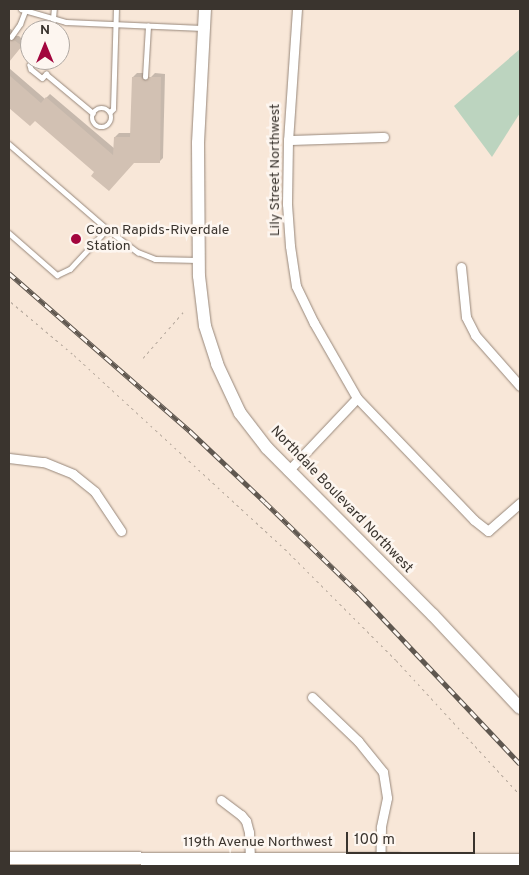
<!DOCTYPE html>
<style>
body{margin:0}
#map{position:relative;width:529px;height:875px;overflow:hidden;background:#f8e7d8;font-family:Overpass,sans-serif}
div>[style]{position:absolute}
.green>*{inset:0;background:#bcd4bf}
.shadow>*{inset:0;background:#0003}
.building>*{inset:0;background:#d2c1b3}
.path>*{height:1px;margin-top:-0.5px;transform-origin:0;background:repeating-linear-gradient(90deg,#b5a89c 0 2.5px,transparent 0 6.5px)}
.roads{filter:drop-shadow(0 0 1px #97877a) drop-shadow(0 0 1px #97877a)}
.lane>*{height:4.5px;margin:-2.25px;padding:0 2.25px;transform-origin:2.25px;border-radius:2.25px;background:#fff}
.lane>.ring{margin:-2.25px;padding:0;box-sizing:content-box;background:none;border:4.5px solid #fff;border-radius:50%}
.street>*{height:9px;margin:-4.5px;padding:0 4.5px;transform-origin:4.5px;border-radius:4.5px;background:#fff}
.secondary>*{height:12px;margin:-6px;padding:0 6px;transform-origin:6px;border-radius:6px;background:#fff}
.rail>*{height:4.5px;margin-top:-2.25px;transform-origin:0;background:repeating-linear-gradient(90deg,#fdf6f0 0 8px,#5f574f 0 16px);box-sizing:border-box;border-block:1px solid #5f574f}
.dots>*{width:14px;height:14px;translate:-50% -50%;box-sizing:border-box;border:2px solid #fdf6f0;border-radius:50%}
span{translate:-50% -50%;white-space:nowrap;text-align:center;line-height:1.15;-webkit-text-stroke:5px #fdf6f0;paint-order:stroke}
.street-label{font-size:14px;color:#3a342e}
.poi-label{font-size:14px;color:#3a342e}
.left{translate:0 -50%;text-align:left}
.frame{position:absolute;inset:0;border:10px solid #3a342e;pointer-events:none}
.north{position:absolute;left:20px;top:20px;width:50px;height:50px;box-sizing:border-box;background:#fdf6f0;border:1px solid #afa8a2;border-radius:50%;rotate:0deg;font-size:14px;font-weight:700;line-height:20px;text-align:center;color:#3a342e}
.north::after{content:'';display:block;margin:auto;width:18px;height:22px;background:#a3063e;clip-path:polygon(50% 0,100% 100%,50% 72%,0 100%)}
.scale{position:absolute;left:346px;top:832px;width:129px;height:22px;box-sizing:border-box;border:2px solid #3a342e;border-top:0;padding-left:6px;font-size:15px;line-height:18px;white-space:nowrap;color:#3a342e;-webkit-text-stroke:4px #fdf6f0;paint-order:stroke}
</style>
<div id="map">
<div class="green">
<i style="clip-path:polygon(520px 49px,520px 113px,492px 157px,454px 106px)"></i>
</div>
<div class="shadow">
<i style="clip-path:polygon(9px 28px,12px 30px,12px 36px,19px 36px,25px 42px,9px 61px)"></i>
<i style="clip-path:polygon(9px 68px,45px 99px,50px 94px,115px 149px,115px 137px,119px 133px,132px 133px,133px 77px,137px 73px,145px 73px,150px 78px,155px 73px,165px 74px,163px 158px,159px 162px,134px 162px,96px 171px,35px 119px,30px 124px,9px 106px)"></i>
</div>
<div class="building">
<i style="clip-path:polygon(9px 40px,14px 40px,22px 46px,9px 62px)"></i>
<i style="clip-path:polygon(9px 75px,41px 103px,46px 97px,113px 155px,114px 137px,130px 137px,132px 77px,141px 77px,145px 81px,149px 77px,161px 77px,160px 163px,134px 163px,109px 191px,91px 176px,94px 172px,35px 121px,30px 126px,9px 108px)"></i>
</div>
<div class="path">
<i style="left:11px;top:302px;width:82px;rotate:40.1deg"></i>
<i style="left:74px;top:355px;width:292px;rotate:42.6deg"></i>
<i style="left:289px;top:553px;width:151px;rotate:45deg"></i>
<i style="left:396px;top:660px;width:183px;rotate:47.4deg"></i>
<i style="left:143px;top:358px;width:64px;rotate:-48.8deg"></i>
</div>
<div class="roads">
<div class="lane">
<i style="left:21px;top:9px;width:47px;rotate:16.1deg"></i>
<i style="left:66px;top:22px;width:136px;rotate:2.5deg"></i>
<i style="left:52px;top:30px;width:21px;rotate:-85deg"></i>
<i style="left:11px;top:37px;width:16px;rotate:-55deg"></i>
<i style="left:20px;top:24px;width:14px;rotate:-69deg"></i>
<i style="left:35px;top:60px;width:7px;rotate:135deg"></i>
<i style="left:30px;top:65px;width:4px;rotate:76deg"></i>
<i style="left:31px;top:69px;width:14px;rotate:39deg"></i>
<i style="left:42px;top:78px;width:6px;rotate:-45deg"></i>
<i style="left:46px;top:74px;width:61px;rotate:39.7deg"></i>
<i style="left:145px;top:77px;width:51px;rotate:-86.6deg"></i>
<i class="ring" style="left:92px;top:108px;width:15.5px;height:15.5px"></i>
<i style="left:110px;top:112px;width:4px;rotate:-45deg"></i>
<i style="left:113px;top:109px;width:100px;rotate:-88.3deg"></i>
<i style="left:9px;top:144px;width:130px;rotate:40.9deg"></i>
<i style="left:107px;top:229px;width:39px;rotate:37deg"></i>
<i style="left:138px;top:252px;width:18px;rotate:22deg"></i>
<i style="left:155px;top:259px;width:42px;rotate:1.4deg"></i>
<i style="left:9px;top:233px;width:64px;rotate:41.2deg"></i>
<i style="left:57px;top:275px;width:14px;rotate:-25deg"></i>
<i style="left:70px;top:269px;width:54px;rotate:-47.2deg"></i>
</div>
<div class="street">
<i style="left:297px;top:9px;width:131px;rotate:93.9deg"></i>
<i style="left:288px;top:140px;width:64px;rotate:90.9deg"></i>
<i style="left:287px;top:204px;width:42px;rotate:85.9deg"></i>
<i style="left:290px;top:246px;width:40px;rotate:81.5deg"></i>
<i style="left:296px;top:286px;width:41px;rotate:64.1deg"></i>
<i style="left:314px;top:323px;width:86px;rotate:60.2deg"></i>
<i style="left:357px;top:398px;width:169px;rotate:46.2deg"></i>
<i style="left:474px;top:520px;width:18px;rotate:38deg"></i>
<i style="left:488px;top:531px;width:43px;rotate:-41.2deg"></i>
<i style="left:288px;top:140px;width:96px;rotate:-1.8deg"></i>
<i style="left:461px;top:267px;width:50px;rotate:84.3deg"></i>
<i style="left:466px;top:317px;width:20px;rotate:63deg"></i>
<i style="left:475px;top:335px;width:68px;rotate:48.6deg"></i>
<i style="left:9px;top:458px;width:35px;rotate:7deg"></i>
<i style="left:44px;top:462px;width:31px;rotate:22deg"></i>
<i style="left:73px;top:474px;width:28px;rotate:39deg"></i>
<i style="left:95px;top:492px;width:47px;rotate:56.3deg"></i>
<i style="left:288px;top:471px;width:100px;rotate:-46.6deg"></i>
<i style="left:312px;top:697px;width:64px;rotate:43.7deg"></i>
<i style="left:358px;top:741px;width:40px;rotate:51deg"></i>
<i style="left:383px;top:772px;width:26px;rotate:81deg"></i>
<i style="left:387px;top:798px;width:30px;rotate:102deg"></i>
<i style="left:381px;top:827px;width:39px;rotate:91deg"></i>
<i style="left:221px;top:800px;width:25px;rotate:37deg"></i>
<i style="left:241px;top:815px;width:8px;rotate:50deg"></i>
<i style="left:246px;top:821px;width:11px;rotate:75deg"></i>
<i style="left:249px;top:832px;width:34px;rotate:88deg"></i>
</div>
<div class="secondary">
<i style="left:205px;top:9px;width:134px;rotate:93deg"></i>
<i style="left:198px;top:143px;width:133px;rotate:89.6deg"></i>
<i style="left:199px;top:276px;width:50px;rotate:83.2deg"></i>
<i style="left:205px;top:326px;width:40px;rotate:72deg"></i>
<i style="left:217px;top:364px;width:54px;rotate:64.9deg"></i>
<i style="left:240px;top:413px;width:44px;rotate:52.4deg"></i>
<i style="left:267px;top:448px;width:235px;rotate:45.2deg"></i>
<i style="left:433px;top:615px;width:127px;rotate:46.9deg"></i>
<i style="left:9px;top:858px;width:511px;rotate:0.22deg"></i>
</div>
</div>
<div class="rail">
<i style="left:9px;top:273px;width:242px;rotate:41.1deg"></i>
<i style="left:191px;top:432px;width:102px;rotate:43.4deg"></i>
<i style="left:265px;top:502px;width:134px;rotate:44.1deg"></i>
<i style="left:361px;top:595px;width:232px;rotate:46.7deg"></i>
</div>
<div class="dots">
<i style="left:76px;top:239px;background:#a3063e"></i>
</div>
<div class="street-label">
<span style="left:276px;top:170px;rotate:-90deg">Lily Street Northwest</span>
<span style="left:341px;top:500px;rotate:46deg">Northdale Boulevard Northwest</span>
<span style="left:258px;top:843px">119th Avenue Northwest</span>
</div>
<div class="poi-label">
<span class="left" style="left:86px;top:239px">Coon Rapids-Riverdale<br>Station</span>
</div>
<div class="frame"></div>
<div class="north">N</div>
<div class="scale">100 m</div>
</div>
